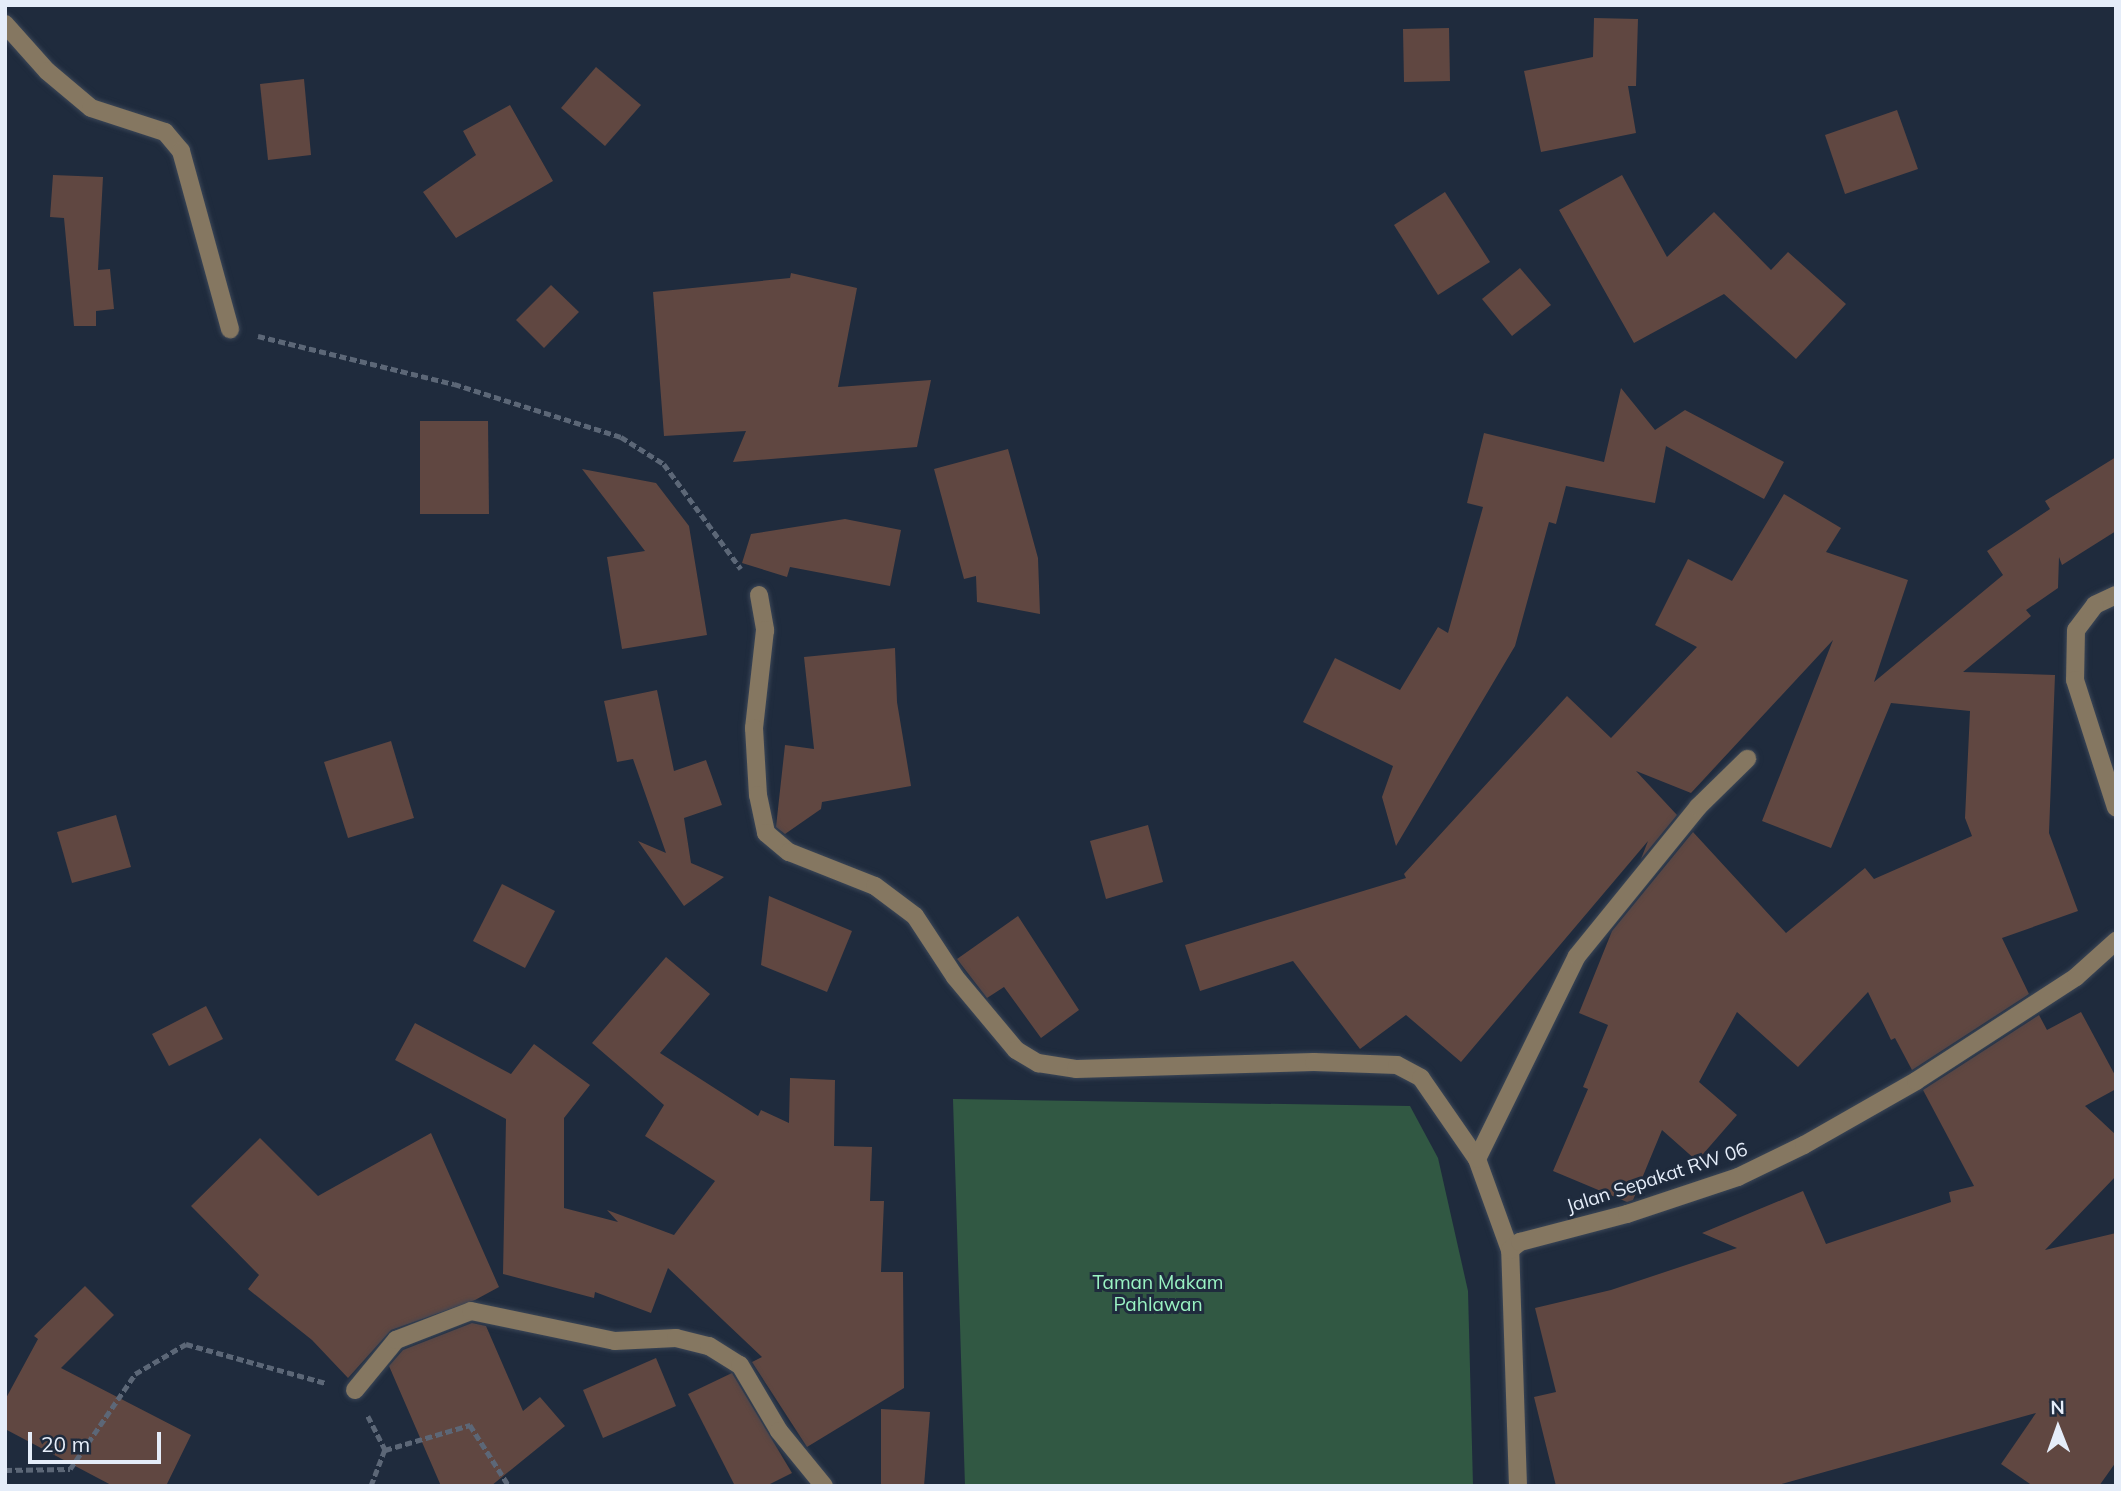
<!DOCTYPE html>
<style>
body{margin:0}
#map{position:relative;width:2121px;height:1491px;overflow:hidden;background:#1f2b3d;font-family:Mulish,sans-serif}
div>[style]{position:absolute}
.green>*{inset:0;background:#315843}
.building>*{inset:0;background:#604741}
.path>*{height:4.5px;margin-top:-2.25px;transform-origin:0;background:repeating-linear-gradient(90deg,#5c6777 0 7px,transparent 0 10.5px)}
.roads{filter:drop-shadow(0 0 2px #3b4657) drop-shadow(0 0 2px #3b4657)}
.minor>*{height:18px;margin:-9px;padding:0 9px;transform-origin:9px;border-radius:9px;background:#857761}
span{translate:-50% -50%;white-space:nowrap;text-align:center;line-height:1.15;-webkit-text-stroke:6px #1f2b3d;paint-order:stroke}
.street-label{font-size:19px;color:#e5edf9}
.park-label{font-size:19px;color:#9af3c3}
.frame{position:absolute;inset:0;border:7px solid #e5edf9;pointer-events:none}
.north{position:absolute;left:2023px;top:1393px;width:70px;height:70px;-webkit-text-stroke:5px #1f2b3d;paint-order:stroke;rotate:359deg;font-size:19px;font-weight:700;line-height:28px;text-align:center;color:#e5edf9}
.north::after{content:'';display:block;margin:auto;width:24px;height:32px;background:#e5edf9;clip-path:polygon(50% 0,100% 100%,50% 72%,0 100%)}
.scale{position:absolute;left:28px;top:1432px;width:133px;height:32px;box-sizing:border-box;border:4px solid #e5edf9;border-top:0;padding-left:9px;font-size:21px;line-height:24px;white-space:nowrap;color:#e5edf9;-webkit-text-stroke:5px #1f2b3d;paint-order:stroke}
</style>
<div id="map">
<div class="green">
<i style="clip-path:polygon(953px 1099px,1410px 1106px,1438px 1158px,1468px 1291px,1473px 1486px,965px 1486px)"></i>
</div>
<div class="building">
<i style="clip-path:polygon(1594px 18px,1638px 19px,1636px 86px,1628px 86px,1636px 133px,1541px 152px,1524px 71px,1593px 57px)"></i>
<i style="clip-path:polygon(1449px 28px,1450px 81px,1404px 82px,1403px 29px)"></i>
<i style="clip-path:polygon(596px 67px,641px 105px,605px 146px,561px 108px)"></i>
<i style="clip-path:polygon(304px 79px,311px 155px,268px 160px,260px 84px)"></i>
<i style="clip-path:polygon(510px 105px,553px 181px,456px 238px,423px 192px,476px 155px,463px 131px)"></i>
<i style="clip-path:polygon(1897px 110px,1918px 169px,1845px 194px,1825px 135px)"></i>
<i style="clip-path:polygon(53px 175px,103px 177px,98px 270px,110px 269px,114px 309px,96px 311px,96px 326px,74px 326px,64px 218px,50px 217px)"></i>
<i style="clip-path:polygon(1622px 175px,1667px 257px,1714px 212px,1771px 270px,1788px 252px,1846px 304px,1796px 359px,1724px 294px,1634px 343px,1559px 210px)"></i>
<i style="clip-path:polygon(1445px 192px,1490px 262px,1438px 295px,1394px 225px)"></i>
<i style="clip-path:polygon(1520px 268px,1551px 305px,1512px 336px,1482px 299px)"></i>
<i style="clip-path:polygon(791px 273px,857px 288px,838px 387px,931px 380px,917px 447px,733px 462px,746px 431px,664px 436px,653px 292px,790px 278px)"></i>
<i style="clip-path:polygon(551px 285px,579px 312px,544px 348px,516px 320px)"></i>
<i style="clip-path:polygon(1621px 388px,1655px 430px,1685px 410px,1784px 462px,1764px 499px,1666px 446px,1655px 503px,1566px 486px,1556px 524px,1549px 522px,1515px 646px,1396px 846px,1382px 797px,1393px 766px,1303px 722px,1335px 658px,1400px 690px,1438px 627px,1448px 633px,1483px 507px,1467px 503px,1484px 433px,1604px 462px)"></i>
<i style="clip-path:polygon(420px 421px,488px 421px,489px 514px,420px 514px)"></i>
<i style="clip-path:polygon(1008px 449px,1038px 558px,1040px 614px,977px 602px,976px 576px,964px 579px,934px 469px)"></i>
<i style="clip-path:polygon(2116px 457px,2116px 531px,2062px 565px,2059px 557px,2058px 588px,2026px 610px,2031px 616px,1963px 672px,2055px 675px,2049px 833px,2078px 911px,2002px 938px,2029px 994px,1912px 1070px,1895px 1038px,1891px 1040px,1868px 992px,1798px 1067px,1737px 1012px,1699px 1082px,1737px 1115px,1697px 1161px,1662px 1130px,1633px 1200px,1627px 1202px,1553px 1171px,1588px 1089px,1583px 1087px,1608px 1025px,1579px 1013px,1612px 931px,1693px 832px,1786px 933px,1865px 868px,1874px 879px,1972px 836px,1965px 818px,1970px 711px,1891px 703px,1831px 848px,1762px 821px,1833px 640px,1691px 793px,1636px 771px,1677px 815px,1641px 859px,1648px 841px,1461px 1062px,1406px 1015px,1360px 1049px,1293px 961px,1200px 991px,1185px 945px,1406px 878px,1404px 874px,1567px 696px,1611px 738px,1697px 647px,1655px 625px,1688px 559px,1732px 581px,1784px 494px,1841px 528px,1826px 552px,1908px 580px,1874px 682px,2003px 575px,1987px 551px,2050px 509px,2045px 501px)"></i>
<i style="clip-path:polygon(582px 469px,656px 483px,689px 526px,707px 635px,622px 649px,607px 557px,645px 551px)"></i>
<i style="clip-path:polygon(845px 519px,901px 530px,890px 586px,790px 567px,787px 577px,742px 563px,751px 534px)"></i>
<i style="clip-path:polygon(895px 648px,897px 702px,911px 786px,822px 802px,821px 809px,785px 834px,776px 827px,785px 745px,814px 749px,804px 657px)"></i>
<i style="clip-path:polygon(657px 690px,674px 771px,706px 760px,722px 805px,684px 818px,691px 863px,724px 877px,684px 906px,638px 841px,666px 853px,633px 759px,617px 762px,604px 701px)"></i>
<i style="clip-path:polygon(391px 741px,414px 818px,348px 838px,324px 762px)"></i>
<i style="clip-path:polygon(116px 815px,131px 867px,72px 883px,57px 832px)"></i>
<i style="clip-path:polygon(1148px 825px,1163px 882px,1106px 899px,1090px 841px)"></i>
<i style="clip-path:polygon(502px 884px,555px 911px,525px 968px,473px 941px)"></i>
<i style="clip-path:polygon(769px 896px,852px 931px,827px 992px,761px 965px)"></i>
<i style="clip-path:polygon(1018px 916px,1079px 1010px,1041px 1038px,1004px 987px,987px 998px,957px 959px)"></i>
<i style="clip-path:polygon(666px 957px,710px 994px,660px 1053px,758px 1116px,761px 1110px,789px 1123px,790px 1078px,835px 1080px,834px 1146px,872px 1147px,870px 1201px,884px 1201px,881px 1272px,903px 1272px,904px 1388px,807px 1447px,752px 1362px,762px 1357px,668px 1268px,651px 1313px,595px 1292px,594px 1298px,503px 1274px,506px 1119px,395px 1060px,415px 1023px,511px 1074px,534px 1044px,590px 1085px,564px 1118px,564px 1208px,618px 1222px,607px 1210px,674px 1235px,715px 1181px,645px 1136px,664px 1105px,592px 1043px)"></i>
<i style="clip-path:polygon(206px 1006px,223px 1039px,169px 1066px,152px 1034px)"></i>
<i style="clip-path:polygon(2081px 1012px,2116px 1077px,2116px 1089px,2085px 1106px,2116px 1135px,2116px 1176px,2045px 1250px,2116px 1233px,2116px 1462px,2099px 1486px,2033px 1486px,2001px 1464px,2036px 1413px,1774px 1486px,1556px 1486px,1534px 1397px,1556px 1392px,1535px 1308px,1611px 1290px,1737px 1248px,1702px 1233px,1803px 1191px,1826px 1244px,1951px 1202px,1949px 1192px,1974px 1186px,1923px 1090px,2039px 1015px,2047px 1030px)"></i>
<i style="clip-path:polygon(431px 1133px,499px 1287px,475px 1300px,391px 1330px,348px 1378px,312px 1340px,248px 1289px,259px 1275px,191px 1206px,260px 1138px,318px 1196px)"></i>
<i style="clip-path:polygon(85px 1286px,114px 1315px,61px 1368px,191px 1435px,166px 1486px,113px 1486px,5px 1429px,5px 1400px,38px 1339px,34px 1336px)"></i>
<i style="clip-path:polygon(472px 1323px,486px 1326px,523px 1411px,540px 1397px,565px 1426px,491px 1486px,441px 1486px,389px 1366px,403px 1350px)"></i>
<i style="clip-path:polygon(656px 1358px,676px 1406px,603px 1438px,583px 1390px)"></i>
<i style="clip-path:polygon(732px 1373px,792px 1473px,766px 1486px,735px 1486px,688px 1394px)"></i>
<i style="clip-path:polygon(881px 1409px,930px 1412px,924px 1486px,881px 1486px)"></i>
</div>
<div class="path">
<i style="left:258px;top:336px;width:202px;rotate:13.8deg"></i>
<i style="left:454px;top:384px;width:175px;rotate:17.6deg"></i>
<i style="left:621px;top:437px;width:51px;rotate:32.1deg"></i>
<i style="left:664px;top:464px;width:130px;rotate:53.7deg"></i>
<i style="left:368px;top:1416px;width:38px;rotate:63deg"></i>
<i style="left:385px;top:1450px;width:39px;rotate:111deg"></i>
<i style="left:385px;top:1450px;width:89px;rotate:-16.4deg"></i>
<i style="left:470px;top:1425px;width:72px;rotate:57.4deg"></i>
<i style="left:5px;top:1470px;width:65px;rotate:-0.9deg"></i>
<i style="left:70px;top:1469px;width:115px;rotate:-55.6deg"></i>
<i style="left:135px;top:1374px;width:59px;rotate:-30.5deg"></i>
<i style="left:186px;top:1344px;width:145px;rotate:15.6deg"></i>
</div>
<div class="roads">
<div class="minor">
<i style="left:5px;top:24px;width:63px;rotate:48.2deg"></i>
<i style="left:47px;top:71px;width:57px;rotate:40.1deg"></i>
<i style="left:91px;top:108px;width:78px;rotate:18deg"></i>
<i style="left:165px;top:132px;width:25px;rotate:50deg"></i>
<i style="left:181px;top:151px;width:185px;rotate:74.6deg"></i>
<i style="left:759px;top:595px;width:36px;rotate:80deg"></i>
<i style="left:765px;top:630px;width:99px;rotate:96.4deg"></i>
<i style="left:754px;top:728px;width:67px;rotate:86.6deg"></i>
<i style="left:758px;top:795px;width:39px;rotate:78deg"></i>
<i style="left:766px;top:833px;width:30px;rotate:40deg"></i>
<i style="left:789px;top:852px;width:92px;rotate:21.6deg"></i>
<i style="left:875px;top:886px;width:50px;rotate:36.9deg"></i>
<i style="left:915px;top:916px;width:73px;rotate:56.7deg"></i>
<i style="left:955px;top:977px;width:95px;rotate:50.1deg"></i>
<i style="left:1016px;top:1050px;width:26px;rotate:31deg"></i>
<i style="left:1038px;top:1063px;width:38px;rotate:9deg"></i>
<i style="left:1076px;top:1069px;width:238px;rotate:-1.7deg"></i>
<i style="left:1314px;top:1062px;width:83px;rotate:2.1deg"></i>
<i style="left:1397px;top:1065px;width:27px;rotate:28deg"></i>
<i style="left:1421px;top:1078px;width:98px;rotate:55.3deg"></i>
<i style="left:1477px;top:1159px;width:97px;rotate:70.1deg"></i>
<i style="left:2116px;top:595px;width:23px;rotate:155deg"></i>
<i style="left:2095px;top:605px;width:31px;rotate:127deg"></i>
<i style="left:2076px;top:630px;width:50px;rotate:91.1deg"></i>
<i style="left:2075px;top:680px;width:134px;rotate:72.2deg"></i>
<i style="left:1477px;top:1159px;width:226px;rotate:-63.8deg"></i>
<i style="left:1577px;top:956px;width:192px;rotate:-50.9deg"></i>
<i style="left:1698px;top:807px;width:69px;rotate:-44.4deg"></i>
<i style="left:355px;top:1390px;width:65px;rotate:-50.6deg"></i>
<i style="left:396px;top:1340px;width:80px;rotate:-21.1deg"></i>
<i style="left:471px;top:1311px;width:147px;rotate:11.8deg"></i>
<i style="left:615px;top:1341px;width:61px;rotate:-2.8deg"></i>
<i style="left:676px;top:1338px;width:34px;rotate:14deg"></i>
<i style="left:709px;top:1346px;width:36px;rotate:32deg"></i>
<i style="left:740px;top:1365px;width:77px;rotate:59.4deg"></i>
<i style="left:779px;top:1431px;width:71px;rotate:50.7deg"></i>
<i style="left:1518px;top:1486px;width:236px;rotate:-91.9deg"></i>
<i style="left:1510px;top:1250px;width:13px;rotate:-39deg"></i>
<i style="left:1520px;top:1242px;width:111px;rotate:-14.7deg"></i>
<i style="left:1627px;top:1214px;width:117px;rotate:-18.4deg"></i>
<i style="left:1738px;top:1177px;width:73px;rotate:-25.9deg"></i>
<i style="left:1804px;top:1145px;width:129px;rotate:-29.7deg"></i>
<i style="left:1916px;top:1081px;width:191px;rotate:-33deg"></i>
<i style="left:2076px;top:977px;width:54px;rotate:-42deg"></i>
</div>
</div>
<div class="street-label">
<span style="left:1657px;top:1178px;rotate:-18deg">Jalan Sepakat RW 06</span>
</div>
<div class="park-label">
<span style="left:1158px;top:1294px">Taman Makam<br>Pahlawan</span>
</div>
<div class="frame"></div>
<div class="north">N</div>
<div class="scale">20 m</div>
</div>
